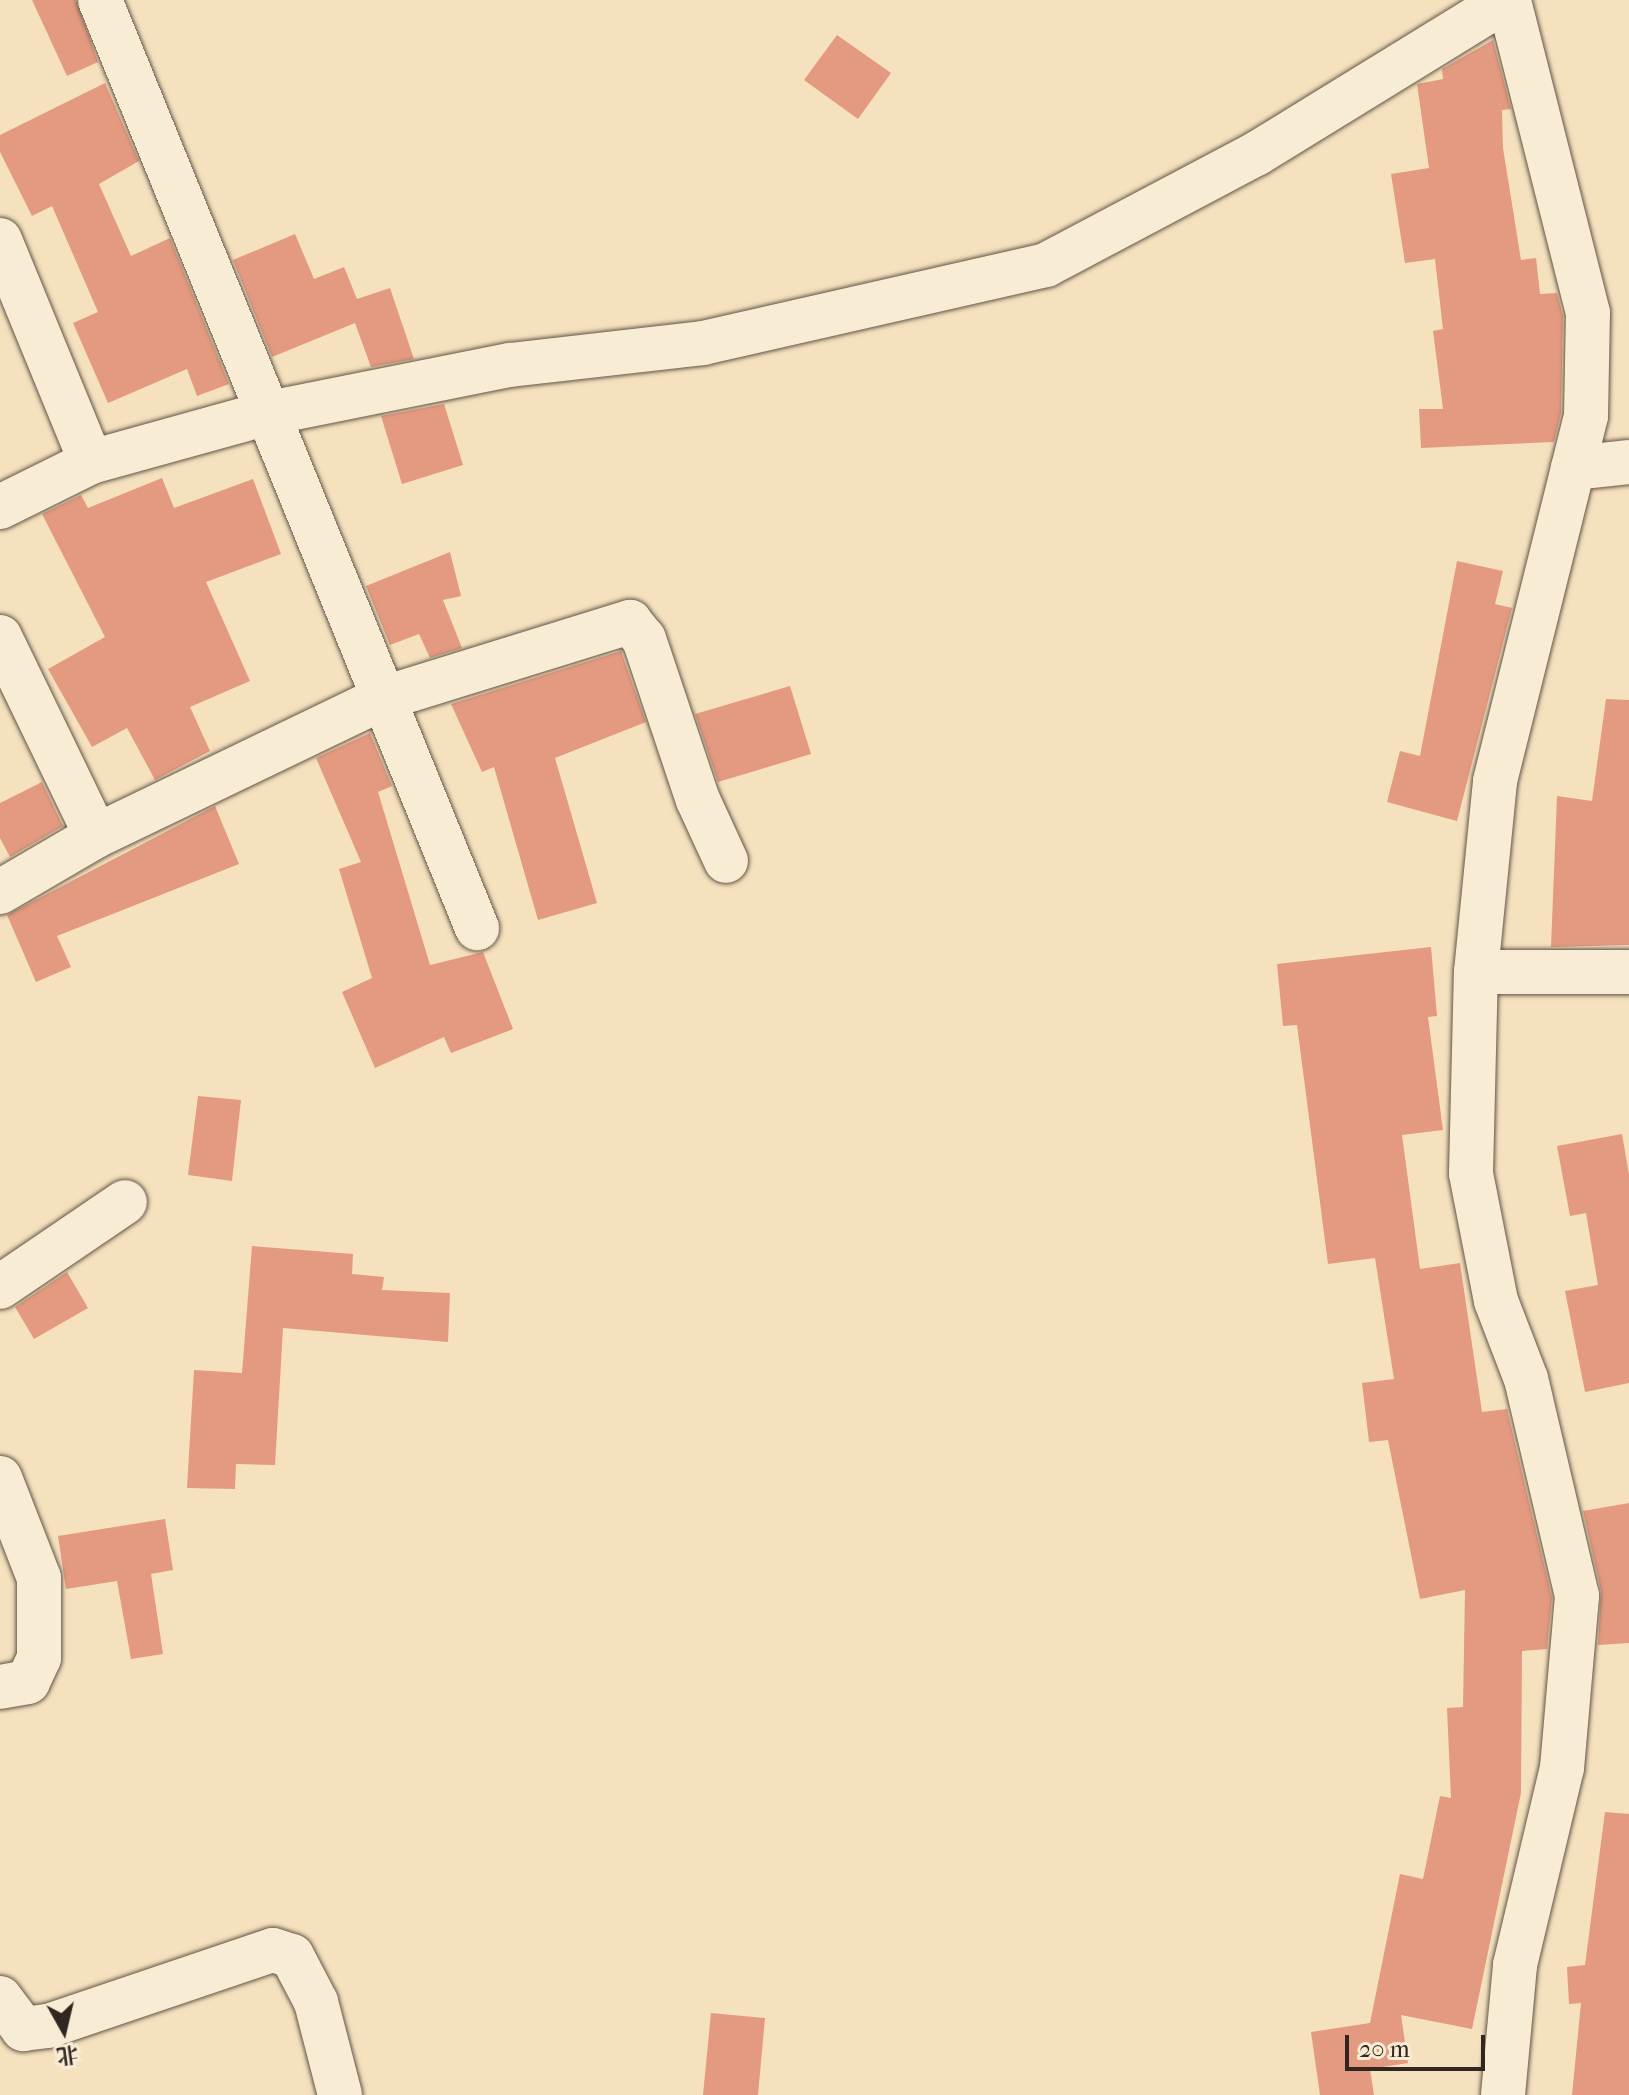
<!DOCTYPE html>
<meta charset="utf-8">
<style>
body{margin:0}
#map{position:relative;width:1629px;height:2095px;overflow:hidden;background:#f5e1be;font-family:"IM FELL French Canon","Noto Serif SC",serif}
div>[style]{position:absolute}
.building>*{inset:0;background:#e39a80}
.roads{filter:drop-shadow(0 0 2px #635648) drop-shadow(0 0 2px #635648)}
.minor>*{height:44px;margin:-22px;padding:0 22px;transform-origin:22px;border-radius:22px;background:#f8ecd5}
span{translate:-50% -50%;white-space:nowrap;text-align:center;line-height:1.15;-webkit-text-stroke:6px #f8ecd5;paint-order:stroke}
.north{position:absolute;left:24px;top:1991px;width:80px;height:80px;-webkit-text-stroke:6px #f8ecd5;paint-order:stroke;rotate:172deg;font-size:22px;font-weight:700;line-height:32px;text-align:center;color:#322720}
.north::after{content:'';display:block;margin:auto;width:28px;height:36px;background:#322720;clip-path:polygon(50% 0,100% 100%,50% 72%,0 100%)}
.scale{position:absolute;left:1345px;top:2035px;width:140px;height:36px;box-sizing:border-box;border:4px solid #322720;border-top:0;padding-left:10px;font-size:24px;line-height:28px;white-space:nowrap;color:#322720;-webkit-text-stroke:6px #f8ecd5;paint-order:stroke}
</style>
<div id="map">
<div class="building">
<i style="clip-path:polygon(32px 0,76px 0,98px 62px,67px 76px)"></i>
<i style="clip-path:polygon(837px 35px,891px 73px,858px 119px,804px 80px)"></i>
<i style="clip-path:polygon(1493px 40px,1511px 109px,1502px 110px,1503px 148px,1521px 260px,1536px 258px,1540px 294px,1557px 293px,1563px 316px,1561px 413px,1554px 442px,1421px 448px,1419px 409px,1443px 409px,1433px 331px,1443px 329px,1435px 259px,1405px 263px,1391px 174px,1429px 168px,1417px 84px,1443px 79px,1442px 69px)"></i>
<i style="clip-path:polygon(105px 83px,139px 161px,99px 184px,131px 256px,170px 238px,229px 384px,197px 396px,187px 369px,108px 403px,73px 323px,98px 312px,52px 206px,32px 216px,0 152px,0 135px)"></i>
<i style="clip-path:polygon(295px 234px,314px 279px,344px 267px,357px 299px,390px 288px,414px 359px,371px 367px,355px 323px,272px 357px,233px 260px)"></i>
<i style="clip-path:polygon(444px 404px,463px 465px,402px 484px,381px 416px)"></i>
<i style="clip-path:polygon(162px 478px,174px 508px,253px 479px,281px 554px,206px 582px,250px 681px,190px 707px,210px 751px,155px 780px,127px 728px,92px 747px,48px 669px,105px 637px,42px 514px,81px 495px,88px 508px)"></i>
<i style="clip-path:polygon(450px 552px,461px 596px,443px 600px,462px 648px,430px 658px,419px 634px,390px 645px,366px 586px)"></i>
<i style="clip-path:polygon(1457px 561px,1503px 571px,1495px 604px,1512px 608px,1457px 821px,1387px 802px,1400px 751px,1420px 756px)"></i>
<i style="clip-path:polygon(621px 651px,646px 722px,555px 758px,597px 903px,538px 920px,494px 767px,482px 772px,451px 704px)"></i>
<i style="clip-path:polygon(790px 686px,811px 754px,718px 782px,695px 714px)"></i>
<i style="clip-path:polygon(1606px 699px,1629px 700px,1629px 945px,1551px 947px,1557px 796px,1592px 801px)"></i>
<i style="clip-path:polygon(370px 733px,392px 786px,378px 792px,430px 965px,483px 952px,513px 1029px,451px 1053px,444px 1037px,375px 1068px,342px 992px,372px 978px,339px 869px,361px 862px,316px 758px)"></i>
<i style="clip-path:polygon(42px 782px,63px 826px,10px 857px,0 838px,0 803px)"></i>
<i style="clip-path:polygon(215px 806px,239px 864px,57px 936px,71px 967px,36px 982px,7px 915px)"></i>
<i style="clip-path:polygon(1431px 947px,1437px 1016px,1428px 1017px,1443px 1130px,1402px 1135px,1420px 1269px,1460px 1263px,1482px 1412px,1507px 1409px,1552px 1598px,1547px 1649px,1522px 1651px,1521px 1793px,1472px 2029px,1401px 2015px,1408px 2063px,1370px 2069px,1374px 2095px,1320px 2095px,1311px 2032px,1370px 2023px,1400px 1874px,1423px 1879px,1440px 1796px,1451px 1798px,1447px 1708px,1463px 1707px,1465px 1590px,1420px 1599px,1388px 1440px,1369px 1442px,1362px 1383px,1394px 1379px,1375px 1258px,1328px 1264px,1297px 1025px,1283px 1026px,1277px 964px)"></i>
<i style="clip-path:polygon(198px 1096px,241px 1100px,232px 1181px,188px 1175px)"></i>
<i style="clip-path:polygon(1622px 1134px,1629px 1175px,1629px 1383px,1585px 1392px,1565px 1291px,1598px 1285px,1586px 1213px,1570px 1216px,1557px 1146px)"></i>
<i style="clip-path:polygon(252px 1246px,353px 1254px,352px 1274px,384px 1277px,382px 1290px,450px 1293px,448px 1342px,283px 1328px,275px 1465px,236px 1464px,235px 1489px,187px 1488px,194px 1370px,242px 1373px)"></i>
<i style="clip-path:polygon(67px 1272px,88px 1308px,34px 1339px,15px 1307px)"></i>
<i style="clip-path:polygon(1629px 1503px,1629px 1643px,1598px 1645px,1601px 1591px,1583px 1511px)"></i>
<i style="clip-path:polygon(165px 1519px,173px 1570px,151px 1574px,163px 1654px,131px 1659px,117px 1581px,66px 1589px,58px 1536px)"></i>
<i style="clip-path:polygon(1605px 1812px,1629px 1814px,1629px 2095px,1572px 2095px,1581px 2003px,1569px 2004px,1567px 1967px,1585px 1965px)"></i>
<i style="clip-path:polygon(711px 2013px,765px 2018px,758px 2095px,703px 2095px)"></i>
</div>
<div class="roads">
<div class="minor">
<i style="left:100px;top:0;width:1002px;rotate:67.89deg"></i>
<i style="left:0;top:240px;width:240px;rotate:67.7deg"></i>
<i style="left:1573px;top:468px;width:56px;rotate:-6.1deg"></i>
<i style="left:0;top:507px;width:102px;rotate:-26.3deg"></i>
<i style="left:91px;top:462px;width:180px;rotate:-15.5deg"></i>
<i style="left:264px;top:414px;width:251px;rotate:-11.3deg"></i>
<i style="left:510px;top:365px;width:194px;rotate:-6.5deg"></i>
<i style="left:703px;top:343px;width:352px;rotate:-12.8deg"></i>
<i style="left:1046px;top:265px;width:238px;rotate:-27.9deg"></i>
<i style="left:1256px;top:154px;width:294px;rotate:-31.6deg"></i>
<i style="left:0;top:637px;width:221px;rotate:64.2deg"></i>
<i style="left:0;top:892px;width:111px;rotate:-30.3deg"></i>
<i style="left:96px;top:836px;width:316px;rotate:-25.7deg"></i>
<i style="left:381px;top:699px;width:261px;rotate:-17.2deg"></i>
<i style="left:630px;top:622px;width:22px;rotate:51deg"></i>
<i style="left:644px;top:639px;width:170px;rotate:71.5deg"></i>
<i style="left:698px;top:800px;width:67px;rotate:65.3deg"></i>
<i style="left:1476px;top:972px;width:153px"></i>
<i style="left:0;top:1287px;width:151px;rotate:-34.2deg"></i>
<i style="left:0;top:1478px;width:107px;rotate:68.7deg"></i>
<i style="left:39px;top:1578px;width:80px;rotate:90deg"></i>
<i style="left:39px;top:1658px;width:26px;rotate:115deg"></i>
<i style="left:28px;top:1682px;width:28px;rotate:170deg"></i>
<i style="left:0;top:1998px;width:39px;rotate:53deg"></i>
<i style="left:23px;top:2029px;width:25px;rotate:-7deg"></i>
<i style="left:48px;top:2026px;width:237px;rotate:-18.7deg"></i>
<i style="left:273px;top:1950px;width:20px;rotate:18deg"></i>
<i style="left:292px;top:1956px;width:52px;rotate:62.4deg"></i>
<i style="left:316px;top:2002px;width:96px;rotate:75.5deg"></i>
<i style="left:1503px;top:2095px;width:131px;rotate:-84.7deg"></i>
<i style="left:1515px;top:1965px;width:203px;rotate:-76.6deg"></i>
<i style="left:1562px;top:1768px;width:173px;rotate:-85deg"></i>
<i style="left:1577px;top:1596px;width:223px;rotate:-103.2deg"></i>
<i style="left:1526px;top:1379px;width:84px;rotate:-111deg"></i>
<i style="left:1496px;top:1301px;width:130px;rotate:-101.1deg"></i>
<i style="left:1471px;top:1173px;width:201px;rotate:-88.6deg"></i>
<i style="left:1476px;top:972px;width:192px;rotate:-84.3deg"></i>
<i style="left:1495px;top:781px;width:376px;rotate:-76deg"></i>
<i style="left:1586px;top:416px;width:103px;rotate:-88.9deg"></i>
<i style="left:1588px;top:313px;width:323px;rotate:-104.2deg"></i>
</div>
</div>
<div class="north">北</div>
<div class="scale">20 m</div>
</div>
